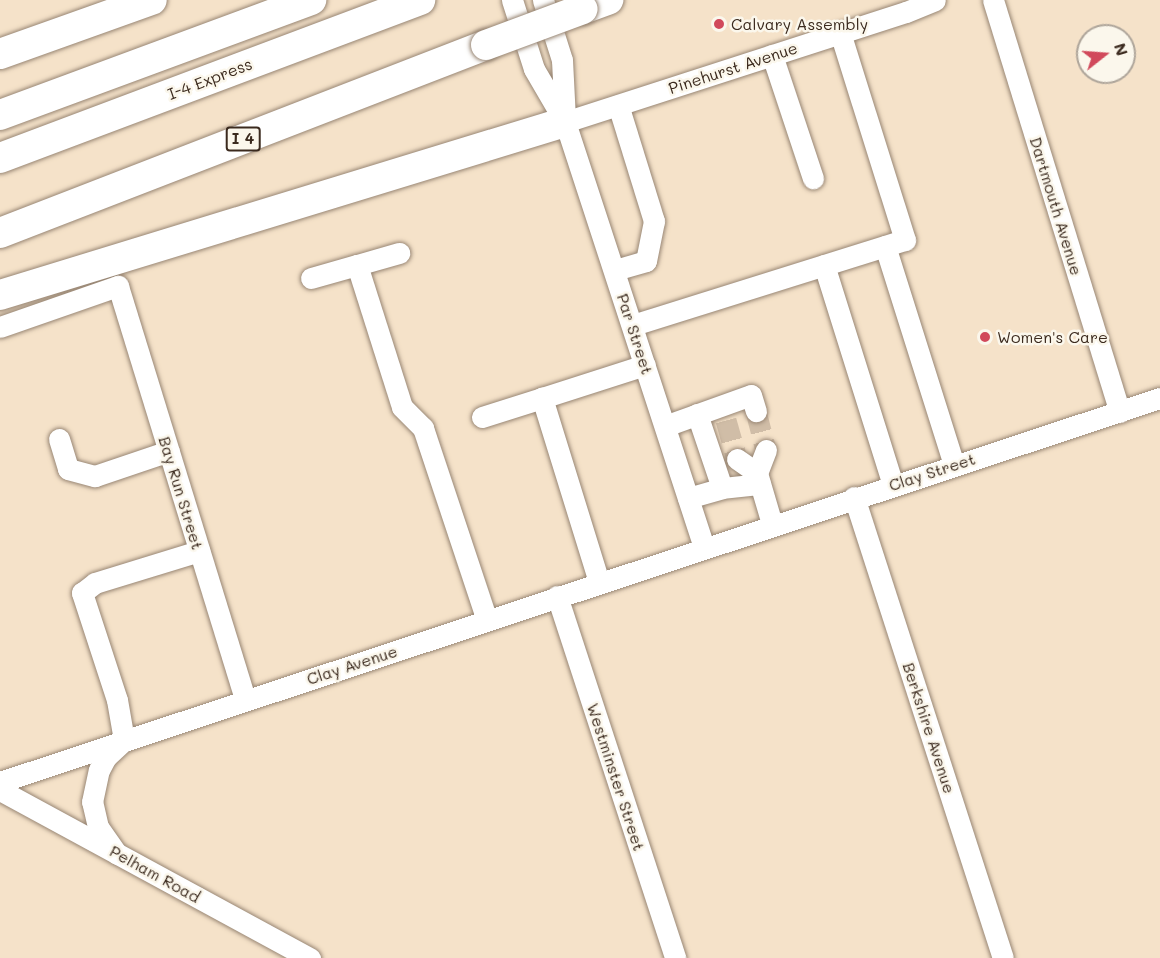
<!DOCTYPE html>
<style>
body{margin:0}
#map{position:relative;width:1160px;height:958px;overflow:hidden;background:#f5e2c9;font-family:Mali,sans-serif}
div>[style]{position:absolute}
.minor-tunnel>*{height:21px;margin-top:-10.5px;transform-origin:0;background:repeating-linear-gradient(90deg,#d0bda7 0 21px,transparent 0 31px)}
.roads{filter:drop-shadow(0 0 2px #988674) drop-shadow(0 0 2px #988674)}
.minor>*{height:21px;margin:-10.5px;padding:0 10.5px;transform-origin:10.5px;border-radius:10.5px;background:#fff}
.highway>*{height:30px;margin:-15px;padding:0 15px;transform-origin:15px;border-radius:15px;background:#fff}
.bridges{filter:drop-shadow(0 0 2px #988674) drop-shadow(0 0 2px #988674)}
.highway-bridge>*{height:30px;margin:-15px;padding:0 15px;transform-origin:15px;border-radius:15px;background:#fff}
.dots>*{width:16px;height:16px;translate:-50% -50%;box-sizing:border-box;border:3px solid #fbf7ec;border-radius:50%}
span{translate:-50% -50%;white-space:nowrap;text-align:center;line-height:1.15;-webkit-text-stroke:5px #fbf7ec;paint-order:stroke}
.shield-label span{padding:2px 4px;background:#fbf7ec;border:2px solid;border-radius:4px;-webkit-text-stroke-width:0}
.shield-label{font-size:15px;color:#3b2a1e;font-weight:700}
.poi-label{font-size:16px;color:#3b2a1e}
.left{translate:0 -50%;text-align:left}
.street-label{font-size:16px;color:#3b2a1e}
.north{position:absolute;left:1076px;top:24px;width:60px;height:60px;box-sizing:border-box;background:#fbf7ec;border:2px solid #aea59a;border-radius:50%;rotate:73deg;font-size:16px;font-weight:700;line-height:24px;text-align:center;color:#3b2a1e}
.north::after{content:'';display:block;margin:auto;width:21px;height:27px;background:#d1495b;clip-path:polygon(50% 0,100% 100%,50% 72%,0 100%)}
</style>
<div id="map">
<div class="minor-tunnel">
<i style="left:756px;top:411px;width:40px;rotate:75.6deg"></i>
<i style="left:726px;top:420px;width:41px;rotate:74.2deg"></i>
</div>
<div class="roads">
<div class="minor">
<i style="left:512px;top:0;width:72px;rotate:72.3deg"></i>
<i style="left:534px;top:69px;width:61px;rotate:59.7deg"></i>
<i style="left:565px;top:122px;width:447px;rotate:71.9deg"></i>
<i style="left:543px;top:0;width:63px;rotate:72.4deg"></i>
<i style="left:562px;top:60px;width:59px;rotate:87.1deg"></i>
<i style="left:993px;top:0;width:431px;rotate:72.9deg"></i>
<i style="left:772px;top:55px;width:130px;rotate:71.6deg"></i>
<i style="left:565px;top:122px;width:358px;rotate:-17.9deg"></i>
<i style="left:906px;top:12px;width:31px;rotate:-22deg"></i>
<i style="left:885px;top:246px;width:230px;rotate:72.5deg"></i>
<i style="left:357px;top:265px;width:44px;rotate:-15.9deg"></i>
<i style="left:824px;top:265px;width:231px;rotate:72.6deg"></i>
<i style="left:615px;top:270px;width:32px;rotate:-16deg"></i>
<i style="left:646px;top:261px;width:41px;rotate:-78.7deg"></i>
<i style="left:654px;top:221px;width:121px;rotate:-107.2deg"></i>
<i style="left:311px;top:278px;width:48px;rotate:-15.8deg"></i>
<i style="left:357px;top:265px;width:149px;rotate:72.4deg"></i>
<i style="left:402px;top:407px;width:30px;rotate:45deg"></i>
<i style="left:423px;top:428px;width:202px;rotate:71.6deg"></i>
<i style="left:633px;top:325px;width:285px;rotate:-17.4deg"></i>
<i style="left:905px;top:240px;width:217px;rotate:-107.4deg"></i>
<i style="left:0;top:327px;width:125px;rotate:-19.2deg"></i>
<i style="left:118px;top:286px;width:433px;rotate:72.9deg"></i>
<i style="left:697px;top:414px;width:78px;rotate:71.3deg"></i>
<i style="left:722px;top:488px;width:38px;rotate:-6deg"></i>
<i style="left:482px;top:417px;width:63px;rotate:-17.6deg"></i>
<i style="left:665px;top:426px;width:91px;rotate:-19.8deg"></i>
<i style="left:751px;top:395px;width:17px;rotate:73deg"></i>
<i style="left:59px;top:439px;width:31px;rotate:73deg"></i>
<i style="left:68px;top:469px;width:28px;rotate:15deg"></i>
<i style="left:95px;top:476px;width:78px;rotate:-18.7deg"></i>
<i style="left:766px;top:450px;width:25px;rotate:111deg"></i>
<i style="left:757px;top:473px;width:53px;rotate:73.6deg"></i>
<i style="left:737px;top:459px;width:24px;rotate:35deg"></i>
<i style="left:854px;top:497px;width:484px;rotate:72.1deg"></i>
<i style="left:688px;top:498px;width:35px;rotate:-16deg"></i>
<i style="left:599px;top:582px;width:193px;rotate:-107.2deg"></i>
<i style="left:542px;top:398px;width:108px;rotate:-17.8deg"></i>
<i style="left:557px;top:596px;width:381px;rotate:71.9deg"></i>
<i style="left:0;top:782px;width:1222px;rotate:-18.32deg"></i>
<i style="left:0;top:790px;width:353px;rotate:28.5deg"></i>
<i style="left:117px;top:854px;width:33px;rotate:-125deg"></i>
<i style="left:98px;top:827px;width:26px;rotate:-103deg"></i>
<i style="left:92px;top:802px;width:33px;rotate:-78deg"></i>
<i style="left:99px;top:770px;width:15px;rotate:-62deg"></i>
<i style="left:106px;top:757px;width:25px;rotate:-43deg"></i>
<i style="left:124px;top:740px;width:41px;rotate:-99.9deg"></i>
<i style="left:117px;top:700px;width:113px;rotate:-108.1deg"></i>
<i style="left:82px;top:593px;width:16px;rotate:-38deg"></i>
<i style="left:95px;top:583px;width:109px;rotate:-17.1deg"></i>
</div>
<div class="highway">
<i style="left:583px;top:9px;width:27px;rotate:-20deg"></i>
<i style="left:0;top:54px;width:161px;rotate:-19.6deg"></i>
<i style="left:0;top:115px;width:332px;rotate:-20.3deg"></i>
<i style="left:0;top:158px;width:449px;rotate:-20.6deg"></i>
<i style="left:0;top:233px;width:521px;rotate:-21.15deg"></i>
<i style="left:0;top:295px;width:591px;rotate:-17.02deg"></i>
</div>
</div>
<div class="bridges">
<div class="highway-bridge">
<i style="left:486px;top:45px;width:103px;rotate:-20.4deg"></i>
</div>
</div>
<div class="dots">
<i style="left:719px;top:24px;background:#d1495b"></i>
<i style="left:985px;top:337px;background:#d1495b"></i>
</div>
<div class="shield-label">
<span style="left:243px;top:139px">I 4</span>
</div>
<div class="poi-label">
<span class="left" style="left:731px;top:24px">Calvary Assembly</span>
<span class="left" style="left:997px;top:337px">Women's Care</span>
</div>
<div class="street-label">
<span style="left:733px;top:68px;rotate:-18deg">Pinehurst Avenue</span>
<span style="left:210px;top:79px;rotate:-21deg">I-4 Express</span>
<span style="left:1056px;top:206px;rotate:73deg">Dartmouth Avenue</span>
<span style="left:635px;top:334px;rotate:72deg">Par Street</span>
<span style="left:932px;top:472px;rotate:-18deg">Clay Street</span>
<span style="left:181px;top:493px;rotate:73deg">Bay Run Street</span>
<span style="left:352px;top:665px;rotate:-18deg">Clay Avenue</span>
<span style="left:929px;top:728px;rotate:72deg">Berkshire Avenue</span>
<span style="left:616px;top:777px;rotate:72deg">Westminster Street</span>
<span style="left:155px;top:874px;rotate:29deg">Pelham Road</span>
</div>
<div class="north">N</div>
</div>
